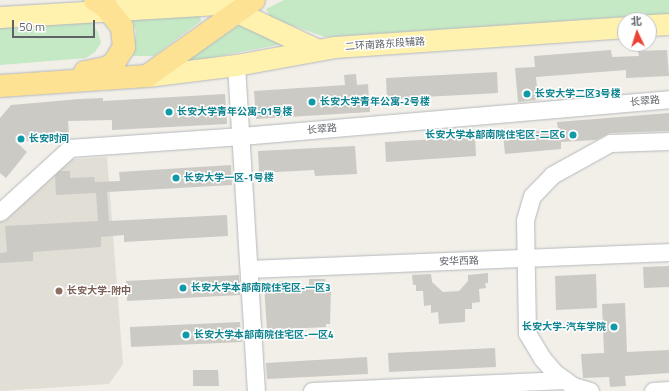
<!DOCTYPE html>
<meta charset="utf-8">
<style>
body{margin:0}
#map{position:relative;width:669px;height:391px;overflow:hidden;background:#f1efe8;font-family:"Titillium Web","Noto Sans SC",sans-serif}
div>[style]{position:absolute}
.education>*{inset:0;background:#e1ded6}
.green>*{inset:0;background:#c5e8c5}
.building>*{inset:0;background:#cccac5}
.roads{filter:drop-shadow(0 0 1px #b5b8bc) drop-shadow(0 0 1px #b5b8bc)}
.minor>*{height:17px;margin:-8.5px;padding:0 8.5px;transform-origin:8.5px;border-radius:8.5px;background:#fff}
.major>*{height:21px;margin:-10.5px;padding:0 10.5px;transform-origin:10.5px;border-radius:10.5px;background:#fff2af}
.highway>*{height:22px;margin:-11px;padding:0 11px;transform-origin:11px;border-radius:11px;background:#fde293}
.dots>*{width:11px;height:11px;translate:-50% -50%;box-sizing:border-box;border:2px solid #fff;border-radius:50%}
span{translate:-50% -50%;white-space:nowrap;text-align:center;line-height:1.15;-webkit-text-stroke:3px #fff;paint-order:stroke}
.street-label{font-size:10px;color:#5f6368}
.culture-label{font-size:10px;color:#0d838f;font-weight:700}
.left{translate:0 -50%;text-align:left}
.right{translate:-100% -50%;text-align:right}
.education-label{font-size:10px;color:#785e54;font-weight:700}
.north{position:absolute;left:617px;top:12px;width:40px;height:40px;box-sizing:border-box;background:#fff;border:1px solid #bfc1c3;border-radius:50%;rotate:356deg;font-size:11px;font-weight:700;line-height:16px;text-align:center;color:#5f6368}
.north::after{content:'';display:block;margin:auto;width:14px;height:18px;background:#ea4335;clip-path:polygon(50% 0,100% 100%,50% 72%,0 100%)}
.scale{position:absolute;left:12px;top:20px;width:83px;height:18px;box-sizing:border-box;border:2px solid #5f6368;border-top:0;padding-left:5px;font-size:12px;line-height:14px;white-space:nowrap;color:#5f6368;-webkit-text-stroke:3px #fff;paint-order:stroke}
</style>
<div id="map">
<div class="education">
<i style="clip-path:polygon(107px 157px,123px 364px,109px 384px,0 391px,0 217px,59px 160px)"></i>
</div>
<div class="green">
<i style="clip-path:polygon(284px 0,669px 0,669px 14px,325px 37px,271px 18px,266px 9px)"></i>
<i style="clip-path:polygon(200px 12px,201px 21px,154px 56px,133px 56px,136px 31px,130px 17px)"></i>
<i style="clip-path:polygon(0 22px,91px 22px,98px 32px,101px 43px,95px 52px,86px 58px,0 65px)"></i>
<i style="clip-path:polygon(239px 25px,282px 44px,184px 63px)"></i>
</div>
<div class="building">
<i style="clip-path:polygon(611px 50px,612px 57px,639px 56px,638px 51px,667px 50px,669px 76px,626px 78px,626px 70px,536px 77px,538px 100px,518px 102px,515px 68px,535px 67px,534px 56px)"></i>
<i style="clip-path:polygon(497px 72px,498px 93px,387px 99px,386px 78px)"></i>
<i style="clip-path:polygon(356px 74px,357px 85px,368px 84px,370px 112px,256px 119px,254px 91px,345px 85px,344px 75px)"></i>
<i style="clip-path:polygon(225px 94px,227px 124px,112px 130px,112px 120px,68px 121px,69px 137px,64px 140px,15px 141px,27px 152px,6px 178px,0 173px,0 118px,11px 105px,80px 99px,103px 98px,103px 101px)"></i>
<i style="clip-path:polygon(669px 113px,669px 131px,610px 133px,596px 140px,561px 142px,561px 149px,505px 154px,503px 134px,558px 129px,557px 122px)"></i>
<i style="clip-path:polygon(475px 137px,476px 156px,386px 162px,385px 142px)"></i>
<i style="clip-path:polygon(355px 146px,357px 174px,315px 176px,314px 170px,259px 173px,258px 151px)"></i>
<i style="clip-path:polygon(231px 165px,232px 185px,107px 192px,109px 221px,227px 215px,228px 236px,124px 242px,124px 235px,101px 237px,101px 247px,33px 252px,33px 261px,0 263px,0 253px,7px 252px,5px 226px,98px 221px,96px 193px,56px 195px,55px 176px,59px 171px,70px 171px,70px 178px,94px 177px,95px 182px,120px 181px,119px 172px)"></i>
<i style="clip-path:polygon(669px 266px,669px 287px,644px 288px,643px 267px)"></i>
<i style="clip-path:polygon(488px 273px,488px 283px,485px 283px,486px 288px,479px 289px,480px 302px,472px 303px,472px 309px,465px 309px,465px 322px,439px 324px,438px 312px,431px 313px,431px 305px,424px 306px,423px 291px,416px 291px,416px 285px,413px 285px,412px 275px,431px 274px,432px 282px,443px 292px,459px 291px,468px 281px,468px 275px)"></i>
<i style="clip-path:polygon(596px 274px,597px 308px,556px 310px,555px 276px)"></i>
<i style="clip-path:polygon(239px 275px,240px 295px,127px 301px,126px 281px)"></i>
<i style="clip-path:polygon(309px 279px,325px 279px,328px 288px,331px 288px,330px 324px,326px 324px,326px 327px,267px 330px,264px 285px,270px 285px,269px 282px,286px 281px,286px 287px,309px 286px)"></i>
<i style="clip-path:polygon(625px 303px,627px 352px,669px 350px,669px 373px,625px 376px,626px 386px,610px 387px,609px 377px,583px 378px,581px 354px,604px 353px,602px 304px)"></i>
<i style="clip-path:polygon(240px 322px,242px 342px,131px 347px,130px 327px)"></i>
<i style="clip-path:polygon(495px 348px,496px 367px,389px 372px,388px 353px)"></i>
<i style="clip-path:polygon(367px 357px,368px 374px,267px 379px,266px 363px)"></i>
<i style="clip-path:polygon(193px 370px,218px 370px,219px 386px,193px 386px)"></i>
</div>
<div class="roads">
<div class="minor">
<i style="left:236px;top:65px;width:327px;rotate:86.5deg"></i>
<i style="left:0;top:212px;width:95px;rotate:-42.4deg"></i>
<i style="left:70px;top:148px;width:171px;rotate:-4deg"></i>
<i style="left:241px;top:136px;width:430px;rotate:-4.9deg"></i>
<i style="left:250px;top:269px;width:419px;rotate:-2.3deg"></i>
<i style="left:312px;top:391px;width:253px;rotate:-2.5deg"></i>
<i style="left:590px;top:391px;width:18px;rotate:-164deg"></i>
<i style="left:573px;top:386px;width:22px;rotate:-144deg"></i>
<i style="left:555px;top:373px;width:20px;rotate:-131deg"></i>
<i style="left:542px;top:358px;width:29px;rotate:-121deg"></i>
<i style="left:527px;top:333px;width:113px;rotate:-91deg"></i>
<i style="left:525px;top:220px;width:25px;rotate:-74deg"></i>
<i style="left:532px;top:196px;width:29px;rotate:-46deg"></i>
<i style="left:552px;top:175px;width:66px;rotate:-28.9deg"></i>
<i style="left:610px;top:143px;width:59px;rotate:-1.9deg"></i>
<i style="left:653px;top:391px;width:16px;rotate:-4deg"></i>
</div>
<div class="major">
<i style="left:222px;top:5px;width:106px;rotate:25.1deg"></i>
<i style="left:0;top:17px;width:251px;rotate:-3.4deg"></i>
<i style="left:649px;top:25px;width:20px;rotate:-3deg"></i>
<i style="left:147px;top:76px;width:90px;rotate:-7deg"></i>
<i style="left:236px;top:65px;width:101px;rotate:-10.3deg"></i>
<i style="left:335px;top:47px;width:291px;rotate:-3.9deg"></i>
</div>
<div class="highway">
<i style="left:85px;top:72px;width:21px;rotate:-11deg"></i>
<i style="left:106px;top:68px;width:9px;rotate:-32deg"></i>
<i style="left:114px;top:63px;width:19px;rotate:-58deg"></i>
<i style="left:124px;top:47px;width:20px;rotate:-96deg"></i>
<i style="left:122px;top:27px;width:27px;rotate:-129deg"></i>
<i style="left:105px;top:6px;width:12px;rotate:-149deg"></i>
<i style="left:0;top:86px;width:147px;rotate:-3.9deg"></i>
<i style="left:147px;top:76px;width:131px;rotate:-35.4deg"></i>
</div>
</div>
<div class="dots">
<i style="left:527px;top:94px;background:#0f9aa8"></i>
<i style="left:312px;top:102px;background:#0f9aa8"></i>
<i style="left:169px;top:112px;background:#0f9aa8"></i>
<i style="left:573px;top:135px;background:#0f9aa8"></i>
<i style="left:21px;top:139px;background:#0f9aa8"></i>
<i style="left:176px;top:178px;background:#0f9aa8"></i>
<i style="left:183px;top:288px;background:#0f9aa8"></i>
<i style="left:59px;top:291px;background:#8d6e63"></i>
<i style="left:614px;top:327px;background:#0f9aa8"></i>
<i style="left:186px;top:335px;background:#0f9aa8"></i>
</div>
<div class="street-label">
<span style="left:385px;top:44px;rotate:-4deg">二环南路东段辅路</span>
<span style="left:645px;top:101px;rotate:-5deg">长翠路</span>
<span style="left:322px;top:129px;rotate:-5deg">长翠路</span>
<span style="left:459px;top:261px;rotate:-2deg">安华西路</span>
</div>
<div class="culture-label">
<span class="left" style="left:535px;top:94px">长安大学二区3号楼</span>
<span class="left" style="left:320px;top:102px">长安大学青年公寓-2号楼</span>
<span class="left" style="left:177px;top:112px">长安大学青年公寓-01号楼</span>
<span class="right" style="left:565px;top:135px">长安大学本部南院住宅区-二区6</span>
<span class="left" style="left:29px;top:139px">长安时间</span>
<span class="left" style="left:184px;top:178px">长安大学一区-1号楼</span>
<span class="left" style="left:191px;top:288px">长安大学本部南院住宅区-一区3</span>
<span class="right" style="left:606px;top:327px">长安大学-汽车学院</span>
<span class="left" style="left:194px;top:335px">长安大学本部南院住宅区-一区4</span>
</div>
<div class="education-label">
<span class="left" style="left:67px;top:291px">长安大学-附中</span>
</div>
<div class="north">北</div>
<div class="scale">50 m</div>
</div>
